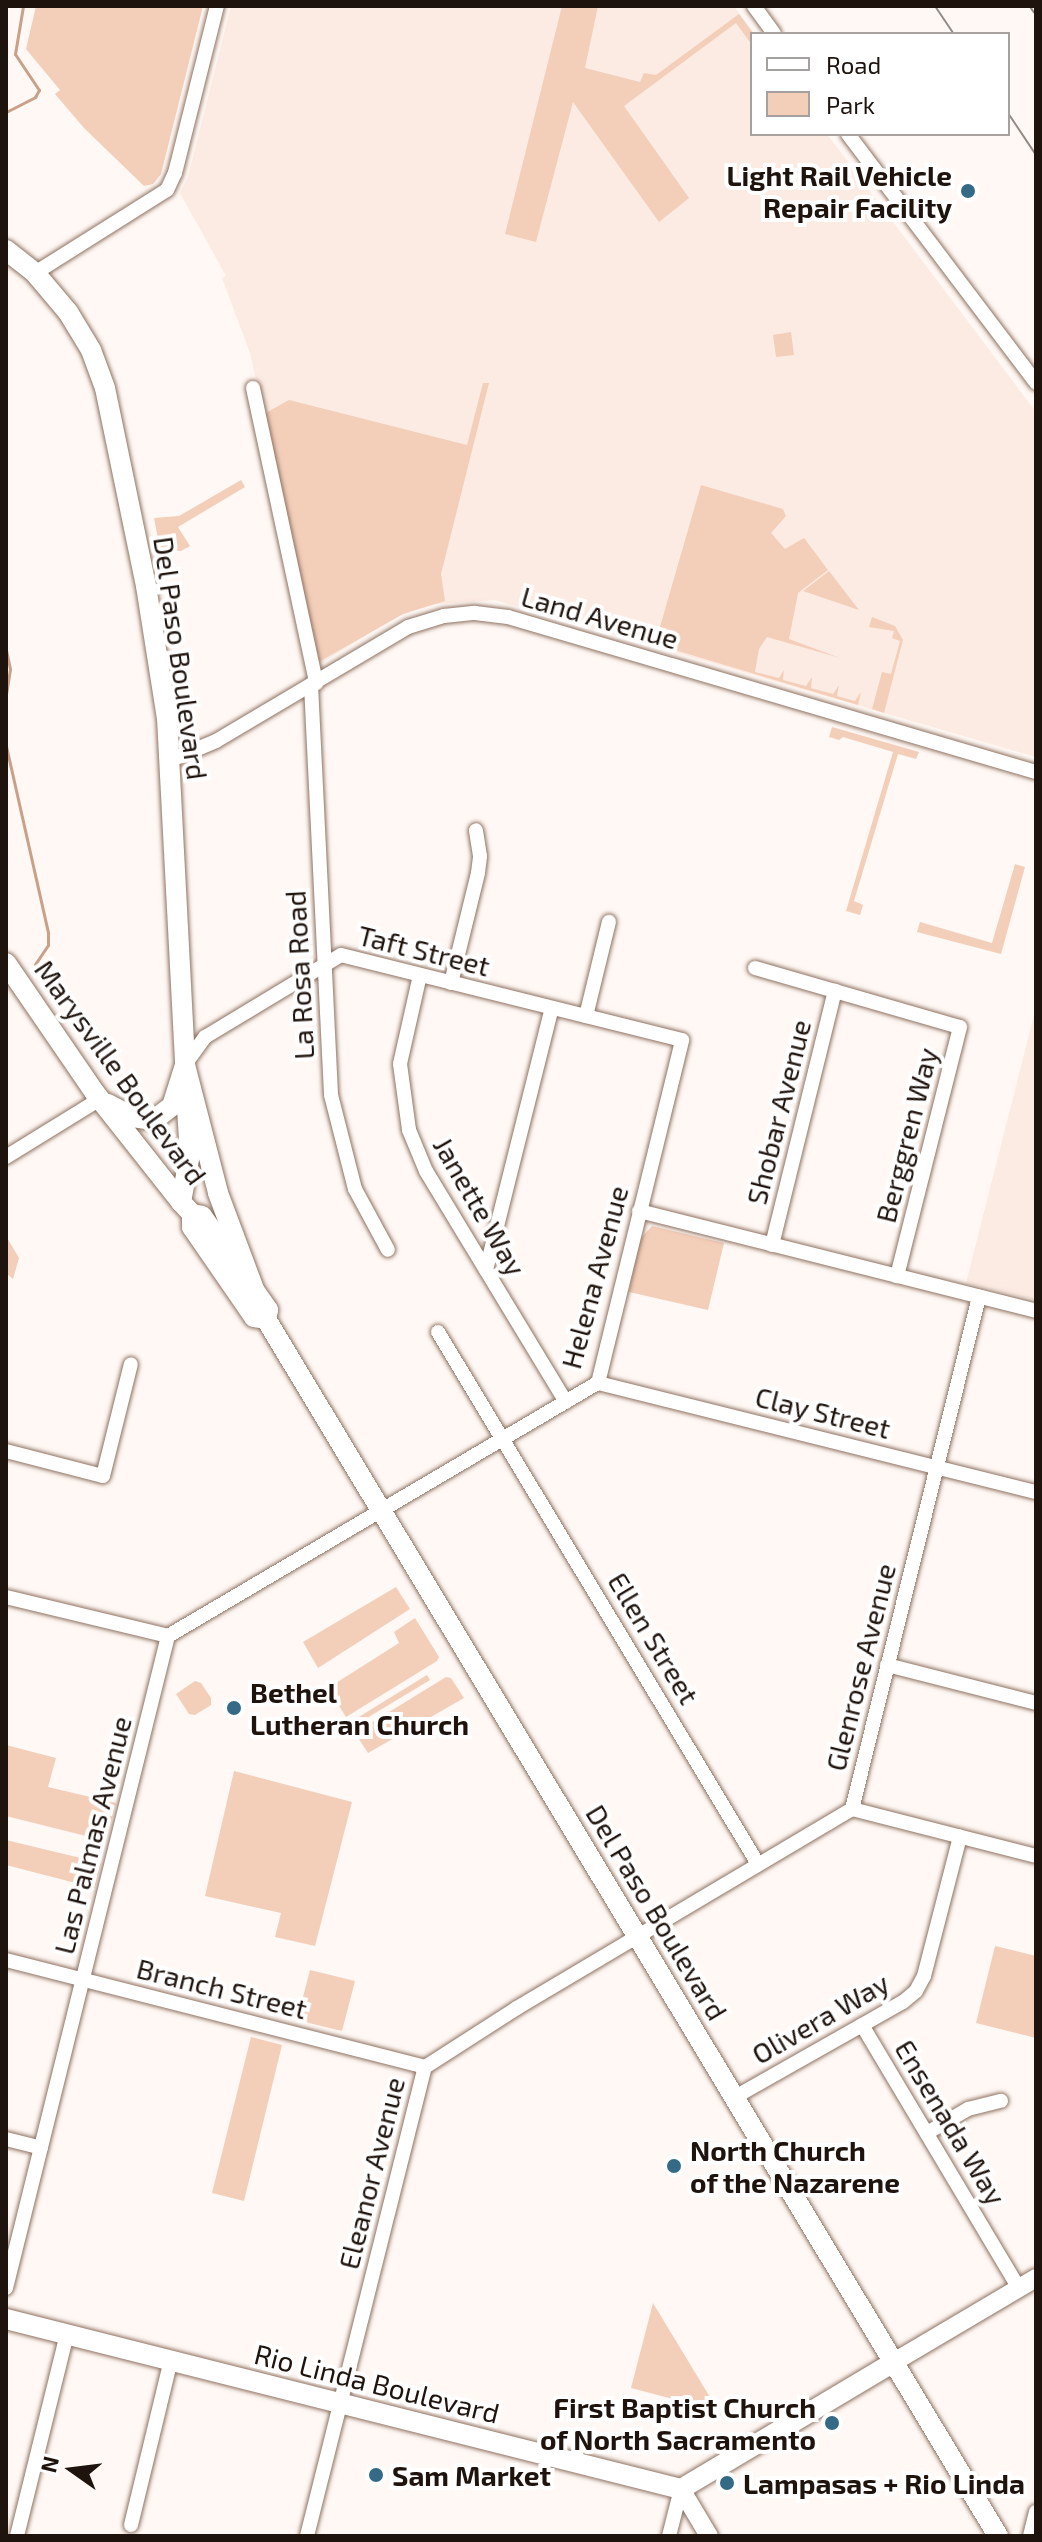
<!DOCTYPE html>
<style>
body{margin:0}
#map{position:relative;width:1042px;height:2542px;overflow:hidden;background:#fff8f4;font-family:"Exo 2",sans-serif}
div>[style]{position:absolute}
.built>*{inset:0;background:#fcebe2}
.green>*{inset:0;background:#f3ceb9}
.stream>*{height:3px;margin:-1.5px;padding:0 1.5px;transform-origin:1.5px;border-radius:1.5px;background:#c9a088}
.roads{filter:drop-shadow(0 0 2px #8e7261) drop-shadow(0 0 2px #8e7261)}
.minor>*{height:14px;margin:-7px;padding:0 7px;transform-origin:7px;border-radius:7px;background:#fff}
.tertiary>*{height:18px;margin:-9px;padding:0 9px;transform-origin:9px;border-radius:9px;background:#fff}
.secondary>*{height:20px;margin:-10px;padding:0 10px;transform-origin:10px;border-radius:10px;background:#fff}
.tram>*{height:2px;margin:-1px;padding:0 1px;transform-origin:1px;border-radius:1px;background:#948b86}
.rail>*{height:6px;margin-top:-3px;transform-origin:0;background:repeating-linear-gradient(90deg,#fff 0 9px,#948b86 0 18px);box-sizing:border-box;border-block:2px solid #948b86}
.dots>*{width:22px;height:22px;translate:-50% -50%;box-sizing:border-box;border:4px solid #fff;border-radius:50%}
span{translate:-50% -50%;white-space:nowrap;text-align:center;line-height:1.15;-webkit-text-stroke:8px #fff;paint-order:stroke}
.poi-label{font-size:28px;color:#1e130d;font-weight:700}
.right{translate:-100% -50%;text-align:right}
.left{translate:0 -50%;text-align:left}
.street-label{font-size:28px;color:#1e130d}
.frame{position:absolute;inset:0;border:8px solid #1e130d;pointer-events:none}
.legend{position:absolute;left:750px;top:32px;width:260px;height:104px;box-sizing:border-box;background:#fff;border:2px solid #a5a19e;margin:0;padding:10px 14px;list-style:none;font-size:24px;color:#1e130d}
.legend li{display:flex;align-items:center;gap:16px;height:40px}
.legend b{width:40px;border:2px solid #a5a19e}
.north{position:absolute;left:32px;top:2430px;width:80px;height:80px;-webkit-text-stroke:6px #fff;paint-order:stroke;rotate:284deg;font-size:22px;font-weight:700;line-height:32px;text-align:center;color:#1e130d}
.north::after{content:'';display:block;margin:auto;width:28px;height:36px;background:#1e130d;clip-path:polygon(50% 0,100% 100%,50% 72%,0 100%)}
</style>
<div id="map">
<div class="built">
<i style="clip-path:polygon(231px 6px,734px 6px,754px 34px,752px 134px,827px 134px,1036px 412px,1036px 757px,495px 600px,425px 605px,394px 618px,320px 664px,250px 353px,222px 278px,226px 276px,180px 193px,188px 177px)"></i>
<i style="clip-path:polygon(1036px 1007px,1036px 1300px,966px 1283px)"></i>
</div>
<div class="green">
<i style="clip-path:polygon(36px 6px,203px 6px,161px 174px,153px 184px,144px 186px,84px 128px,55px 94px,60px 90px,26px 49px)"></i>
<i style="clip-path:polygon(562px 6px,598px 6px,585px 68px,640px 82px,644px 73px,656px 75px,739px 14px,754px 34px,752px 45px,736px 23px,624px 106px,689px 198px,659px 222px,573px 102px,536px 242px,505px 234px)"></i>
<i style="clip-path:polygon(791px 332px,794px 355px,776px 357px,773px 335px)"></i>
<i style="clip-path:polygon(483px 383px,489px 383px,441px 574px,445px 601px,403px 614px,317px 663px,264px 414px,289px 400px,467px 445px)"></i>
<i style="clip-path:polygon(241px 480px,245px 487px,178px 527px,190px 546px,181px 551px,160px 549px,154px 518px,179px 516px)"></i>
<i style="clip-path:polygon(701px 485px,783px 509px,786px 516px,771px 533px,785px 549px,804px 538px,828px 570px,798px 593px,789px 639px,840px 658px,767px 637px,759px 649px,755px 672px,779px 678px,784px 670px,783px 680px,806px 686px,812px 677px,811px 688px,833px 694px,839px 685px,837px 696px,855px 701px,861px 692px,858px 705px,655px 644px)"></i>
<i style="clip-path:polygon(829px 571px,859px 610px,803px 591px)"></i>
<i style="clip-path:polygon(872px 617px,895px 626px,903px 640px,884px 713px,872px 709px,882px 672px,891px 674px,900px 641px,892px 638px,894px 631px,869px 627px)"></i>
<i style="clip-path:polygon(832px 727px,919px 752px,916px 759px,898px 754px,854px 901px,863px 905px,860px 915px,846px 911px,893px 752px,843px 737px,839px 740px,829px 737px)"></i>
<i style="clip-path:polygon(1015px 864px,1025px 867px,1001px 954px,917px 932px,920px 922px,992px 943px)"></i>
<i style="clip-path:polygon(652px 1226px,724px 1243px,708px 1310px,629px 1292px,639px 1240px)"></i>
<i style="clip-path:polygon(6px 1236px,19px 1258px,13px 1279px,6px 1273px)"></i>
<i style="clip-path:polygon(396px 1587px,410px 1609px,318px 1668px,303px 1642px)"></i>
<i style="clip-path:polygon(415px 1618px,439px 1657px,437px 1661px,346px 1717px,328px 1688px,399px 1643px,394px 1632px)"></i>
<i style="clip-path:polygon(427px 1675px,430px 1680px,352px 1727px,349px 1723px)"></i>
<i style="clip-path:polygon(446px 1677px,451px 1678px,464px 1698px,368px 1753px,355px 1733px)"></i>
<i style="clip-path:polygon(195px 1681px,201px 1683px,211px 1698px,211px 1705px,195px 1715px,189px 1714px,176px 1694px)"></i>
<i style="clip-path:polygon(6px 1745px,56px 1758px,48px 1787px,116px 1803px,106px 1841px,6px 1816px)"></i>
<i style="clip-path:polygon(234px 1771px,352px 1802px,315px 1946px,275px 1937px,281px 1913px,205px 1896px)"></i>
<i style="clip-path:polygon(6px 1840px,101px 1863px,95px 1888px,6px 1865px)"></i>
<i style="clip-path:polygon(995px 1946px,1036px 1956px,1036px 2038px,976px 2023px)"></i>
<i style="clip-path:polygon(310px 1970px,355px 1981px,342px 2031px,297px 2020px)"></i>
<i style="clip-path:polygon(251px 2037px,282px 2045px,244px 2201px,212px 2193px)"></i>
<i style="clip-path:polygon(653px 2303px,722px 2417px,715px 2410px,631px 2388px)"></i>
</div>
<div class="stream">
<i style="left:6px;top:112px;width:33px;rotate:-27deg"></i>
<i style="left:35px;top:97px;width:8px;rotate:-60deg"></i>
<i style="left:39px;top:90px;width:43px;rotate:-123.7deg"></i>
<i style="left:15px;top:54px;width:49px;rotate:-80.5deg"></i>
<i style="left:6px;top:650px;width:19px;rotate:78deg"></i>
<i style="left:10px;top:669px;width:26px;rotate:99deg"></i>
<i style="left:6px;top:746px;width:192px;rotate:77.3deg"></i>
<i style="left:48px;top:933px;width:12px;rotate:90deg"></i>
<i style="left:48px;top:945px;width:23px;rotate:124deg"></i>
</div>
<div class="roads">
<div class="minor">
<i style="left:754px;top:6px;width:34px;rotate:54deg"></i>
<i style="left:848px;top:134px;width:312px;rotate:52.9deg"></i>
<i style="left:35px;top:273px;width:156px;rotate:-32.2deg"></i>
<i style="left:167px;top:190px;width:19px;rotate:-65deg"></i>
<i style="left:175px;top:173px;width:172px;rotate:-75.9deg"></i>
<i style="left:253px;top:388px;width:302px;rotate:77.9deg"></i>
<i style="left:311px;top:685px;width:410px;rotate:87.2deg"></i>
<i style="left:331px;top:1095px;width:97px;rotate:75.7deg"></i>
<i style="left:355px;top:1189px;width:69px;rotate:61.6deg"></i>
<i style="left:171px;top:760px;width:49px;rotate:-22.9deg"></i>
<i style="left:216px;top:741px;width:223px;rotate:-30.7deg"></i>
<i style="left:408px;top:627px;width:38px;rotate:-17deg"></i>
<i style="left:444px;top:616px;width:31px;rotate:-6deg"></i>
<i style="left:475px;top:613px;width:33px;rotate:7deg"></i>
<i style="left:508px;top:617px;width:550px;rotate:16.36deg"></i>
<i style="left:755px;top:968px;width:213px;rotate:16.1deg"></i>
<i style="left:960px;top:1027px;width:257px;rotate:104.2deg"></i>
<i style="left:420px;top:975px;width:91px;rotate:102.7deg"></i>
<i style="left:400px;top:1064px;width:67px;rotate:82.2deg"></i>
<i style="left:409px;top:1130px;width:44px;rotate:67.5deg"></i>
<i style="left:426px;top:1171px;width:270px;rotate:58.8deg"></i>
<i style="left:451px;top:983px;width:113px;rotate:-76.2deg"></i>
<i style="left:478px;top:873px;width:17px;rotate:-83deg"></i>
<i style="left:480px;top:856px;width:26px;rotate:-99deg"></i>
<i style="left:586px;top:1016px;width:97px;rotate:-76.3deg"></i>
<i style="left:6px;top:1157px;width:110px;rotate:-31.7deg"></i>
<i style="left:639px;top:1211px;width:409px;rotate:14.1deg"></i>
<i style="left:772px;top:1245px;width:262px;rotate:-76.1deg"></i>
<i style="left:486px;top:1270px;width:270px;rotate:-75.9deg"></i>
<i style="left:438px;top:1332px;width:621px;rotate:58.97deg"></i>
<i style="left:598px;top:1383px;width:451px;rotate:14deg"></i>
<i style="left:6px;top:1451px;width:100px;rotate:14.5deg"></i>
<i style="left:103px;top:1476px;width:115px;rotate:-76deg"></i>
<i style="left:6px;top:1597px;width:167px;rotate:13.5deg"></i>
<i style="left:887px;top:1665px;width:154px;rotate:14.3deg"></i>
<i style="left:852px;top:1809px;width:190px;rotate:14.3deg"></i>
<i style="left:6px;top:1960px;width:432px;rotate:14.3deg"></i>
<i style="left:862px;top:2025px;width:306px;rotate:59.2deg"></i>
<i style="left:735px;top:2097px;width:193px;rotate:-29.5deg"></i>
<i style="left:903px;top:2002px;width:17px;rotate:-40deg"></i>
<i style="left:916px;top:1991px;width:17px;rotate:-62deg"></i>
<i style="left:924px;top:1976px;width:144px;rotate:-75.5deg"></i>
<i style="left:927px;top:2133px;width:48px;rotate:-30.3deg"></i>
<i style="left:968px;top:2109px;width:34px;rotate:-14deg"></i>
<i style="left:6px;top:2139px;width:36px;rotate:14deg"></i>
<i style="left:6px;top:2288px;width:672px;rotate:-76.05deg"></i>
<i style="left:168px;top:1636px;width:499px;rotate:-30.5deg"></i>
<i style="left:598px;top:1383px;width:353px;rotate:-76.2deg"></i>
<i style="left:682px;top:1040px;width:351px;rotate:-166deg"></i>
<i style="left:341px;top:955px;width:159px;rotate:148.9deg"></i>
<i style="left:205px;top:1037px;width:34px;rotate:126deg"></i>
<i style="left:131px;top:2525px;width:170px;rotate:-76.4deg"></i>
<i style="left:17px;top:2536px;width:208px;rotate:-76.1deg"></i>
<i style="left:307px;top:2536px;width:484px;rotate:-75.9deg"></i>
<i style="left:425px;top:2067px;width:109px;rotate:-32.7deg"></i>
<i style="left:517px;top:2008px;width:390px;rotate:-30.7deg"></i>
<i style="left:852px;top:1809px;width:528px;rotate:-76.07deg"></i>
<i style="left:669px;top:2536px;width:49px;rotate:-75.7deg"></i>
<i style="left:1030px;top:2536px;width:25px;rotate:-76deg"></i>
</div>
<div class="tertiary">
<i style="left:894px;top:2362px;width:165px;rotate:-30.6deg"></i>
<i style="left:681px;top:2489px;width:55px;rotate:59.2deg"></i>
</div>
<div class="secondary">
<i style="left:6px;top:250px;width:37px;rotate:38deg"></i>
<i style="left:35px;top:273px;width:51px;rotate:49.8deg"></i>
<i style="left:68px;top:312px;width:44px;rotate:58.8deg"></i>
<i style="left:91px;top:350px;width:40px;rotate:69.8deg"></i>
<i style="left:105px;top:388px;width:202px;rotate:78.3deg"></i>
<i style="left:146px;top:586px;width:134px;rotate:81deg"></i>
<i style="left:167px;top:718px;width:347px;rotate:87deg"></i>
<i style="left:185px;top:1065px;width:132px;rotate:75.5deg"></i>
<i style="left:218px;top:1193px;width:106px;rotate:69.5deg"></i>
<i style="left:6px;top:963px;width:158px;rotate:55.6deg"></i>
<i style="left:95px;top:1093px;width:139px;rotate:51.7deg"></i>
<i style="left:181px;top:1202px;width:16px;rotate:47deg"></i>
<i style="left:192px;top:1214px;width:10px;rotate:11deg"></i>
<i style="left:202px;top:1216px;width:115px;rotate:54.9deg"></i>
<i style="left:268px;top:1310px;width:9px;rotate:103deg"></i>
<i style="left:108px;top:1104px;width:27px;rotate:28deg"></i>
<i style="left:132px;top:1117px;width:22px;rotate:8deg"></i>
<i style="left:154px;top:1120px;width:23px;rotate:-38deg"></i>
<i style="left:172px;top:1106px;width:43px;rotate:-72.4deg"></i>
<i style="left:181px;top:1202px;width:49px;rotate:-79.4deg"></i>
<i style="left:190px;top:1154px;width:45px;rotate:-93.8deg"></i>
<i style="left:192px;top:1214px;width:13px;rotate:90deg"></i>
<i style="left:192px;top:1227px;width:109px;rotate:55.4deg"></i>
<i style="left:254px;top:1317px;width:12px;rotate:9deg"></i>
<i style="left:266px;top:1319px;width:1420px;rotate:58.97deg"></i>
<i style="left:6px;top:2319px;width:696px;rotate:14.14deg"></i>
<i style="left:681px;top:2489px;width:248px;rotate:-30.8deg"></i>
</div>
</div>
<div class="tram">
<i style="left:935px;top:6px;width:34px;rotate:56deg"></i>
<i style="left:1008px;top:113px;width:50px;rotate:56.3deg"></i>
</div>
<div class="rail">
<i style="left:1032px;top:6px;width:7px;rotate:56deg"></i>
</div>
<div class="dots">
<i style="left:968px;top:191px;background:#356a86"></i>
<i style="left:234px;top:1708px;background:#356a86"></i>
<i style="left:674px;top:2166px;background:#356a86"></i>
<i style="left:832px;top:2423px;background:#356a86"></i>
<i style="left:376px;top:2475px;background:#356a86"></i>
<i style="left:727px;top:2483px;background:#356a86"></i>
</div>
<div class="poi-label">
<span class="right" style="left:952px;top:191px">Light Rail Vehicle<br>Repair Facility</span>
<span class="left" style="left:250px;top:1708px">Bethel<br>Lutheran Church</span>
<span class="left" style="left:690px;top:2166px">North Church<br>of the Nazarene</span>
<span class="right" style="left:816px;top:2423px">First Baptist Church<br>of North Sacramento</span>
<span class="left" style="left:392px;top:2475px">Sam Market</span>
<span class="left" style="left:743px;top:2483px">Lampasas + Rio Linda</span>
</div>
<div class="street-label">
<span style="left:600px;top:617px;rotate:16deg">Land Avenue</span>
<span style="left:181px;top:658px;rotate:82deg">Del Paso Boulevard</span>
<span style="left:424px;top:950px;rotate:14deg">Taft Street</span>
<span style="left:299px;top:975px;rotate:-93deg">La Rosa Road</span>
<span style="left:121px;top:1072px;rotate:54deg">Marysville Boulevard</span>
<span style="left:778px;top:1112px;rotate:-76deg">Shobar Avenue</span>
<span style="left:906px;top:1135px;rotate:-76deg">Berggren Way</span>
<span style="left:480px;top:1206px;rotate:60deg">Janette Way</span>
<span style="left:594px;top:1277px;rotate:-75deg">Helena Avenue</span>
<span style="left:823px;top:1412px;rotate:14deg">Clay Street</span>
<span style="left:654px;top:1638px;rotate:59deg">Ellen Street</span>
<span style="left:860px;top:1667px;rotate:-76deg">Glenrose Avenue</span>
<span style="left:92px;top:1835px;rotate:-76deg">Las Palmas Avenue</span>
<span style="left:657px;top:1912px;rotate:59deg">Del Paso Boulevard</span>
<span style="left:222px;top:1988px;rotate:14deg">Branch Street</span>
<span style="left:820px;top:2018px;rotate:-30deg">Olivera Way</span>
<span style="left:951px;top:2122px;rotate:59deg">Ensenada Way</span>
<span style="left:371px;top:2173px;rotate:-76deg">Eleanor Avenue</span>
<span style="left:377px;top:2383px;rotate:14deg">Rio Linda Boulevard</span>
</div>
<div class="frame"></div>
<ul class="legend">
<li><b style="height:10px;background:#fff"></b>Road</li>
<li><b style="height:22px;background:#f3ceb9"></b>Park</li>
</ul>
<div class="north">N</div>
</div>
